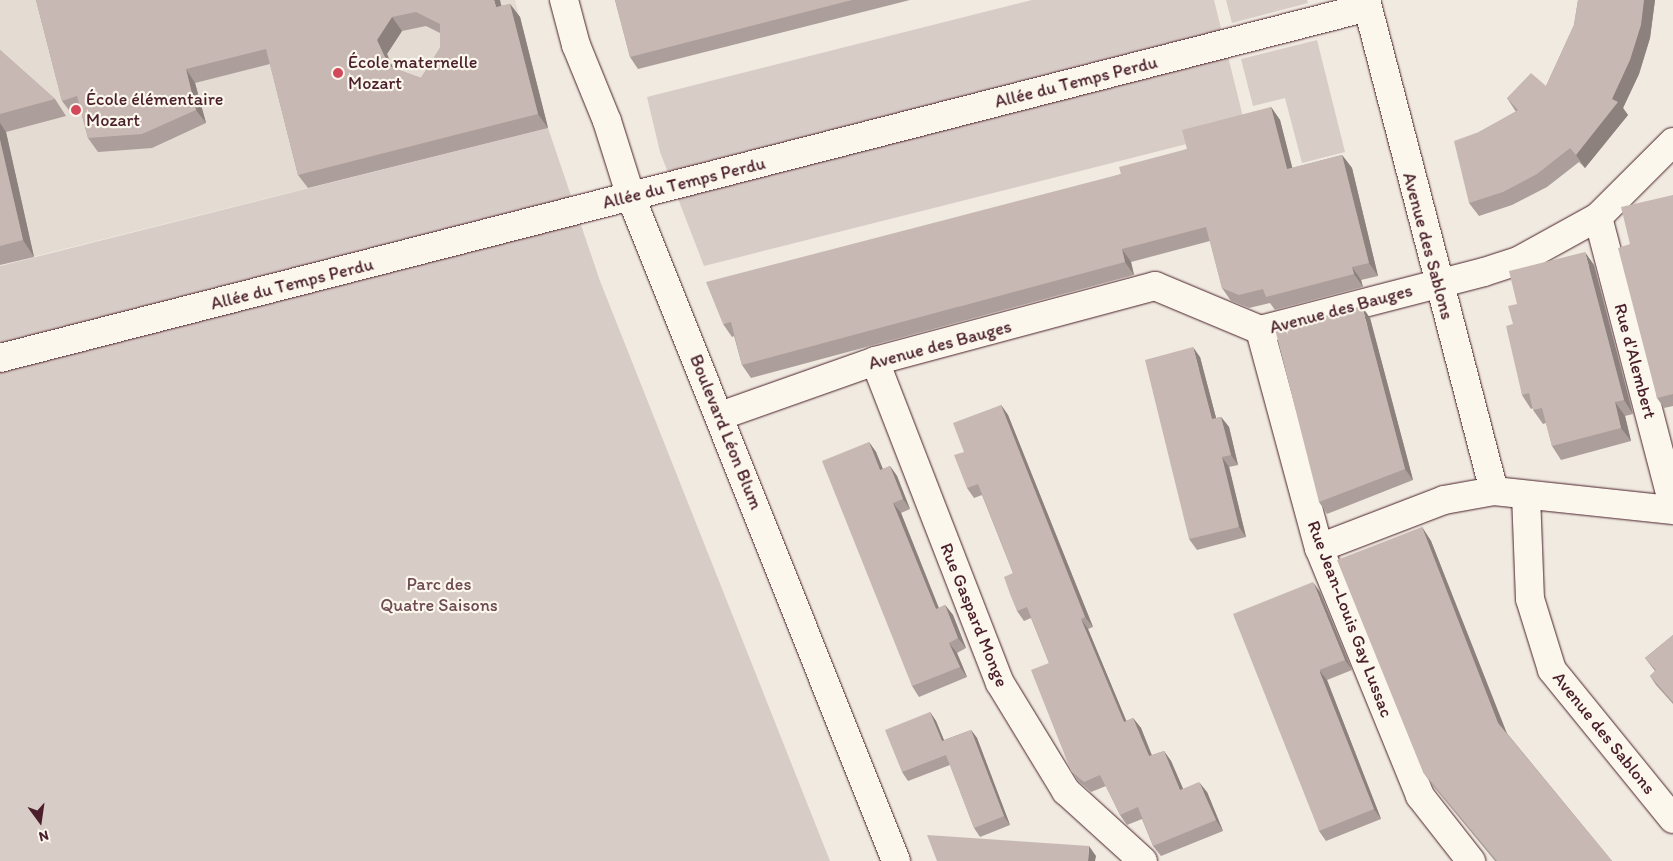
<!DOCTYPE html>
<meta charset="utf-8">
<style>
body{margin:0}
#map{position:relative;width:1673px;height:861px;overflow:hidden;background:#f0eae0;font-family:Itim,sans-serif}
div>[style]{position:absolute}
.built>*{inset:0;background:#e4dbd2}
.green>*{inset:0;background:#d8ccc6}
.roads{filter:drop-shadow(0 0 1px #4a1f2b) drop-shadow(0 0 1px #4a1f2b)}
.street>*{height:28px;margin:-14px;padding:0 14px;transform-origin:14px;border-radius:14px;background:#fbf7ec}
.wall>*{inset:0;background:#ac9e9a}
.shaded-wall>*{inset:0;background:#8c817d}
.building>*{inset:0;background:#c8b8b3}
.dots>*{width:14px;height:14px;translate:-50% -50%;box-sizing:border-box;border:2px solid #fbf7ec;border-radius:50%}
span{translate:-50% -50%;white-space:nowrap;text-align:center;line-height:1.15;-webkit-text-stroke:4.5px #fbf7ec;paint-order:stroke}
.poi-label{font-size:18px;color:#4a1f2b}
.left{translate:0 -50%;text-align:left}
.street-label{font-size:18px;color:#4a1f2b}
.park-label{font-size:18px;color:#6e4a52}
.north{position:absolute;left:15px;top:796px;width:50px;height:50px;-webkit-text-stroke:4px #fbf7ec;paint-order:stroke;rotate:166deg;font-size:14px;font-weight:700;line-height:20px;text-align:center;color:#4a1f2b}
.north::after{content:'';display:block;margin:auto;width:18px;height:22px;background:#4a1f2b;clip-path:polygon(50% 0,100% 100%,50% 72%,0 100%)}
</style>
<div id="map">
<div class="built">
<i style="clip-path:polygon(0 0,515px 0,548px 128px,0 265px)"></i>
</div>
<div class="green">
<i style="clip-path:polygon(1032px 0,1214px 0,1246px 129px,704px 266px,660px 152px,647px 97px)"></i>
<i style="clip-path:polygon(1226px 0,1307px 0,1308px 3px,1232px 23px)"></i>
<i style="clip-path:polygon(1317px 40px,1345px 152px,1302px 163px,1285px 98px,1253px 106px,1241px 59px)"></i>
<i style="clip-path:polygon(548px 128px,600px 281px,830px 861px,0 861px,0 266px)"></i>
</div>
<div class="roads">
<div class="street">
<i style="left:564px;top:0;width:47px;rotate:75.1deg"></i>
<i style="left:576px;top:45px;width:82px;rotate:67.8deg"></i>
<i style="left:607px;top:121px;width:80px;rotate:72.5deg"></i>
<i style="left:631px;top:197px;width:715px;rotate:68.24deg"></i>
<i style="left:1366px;top:0;width:507px;rotate:75.39deg"></i>
<i style="left:1598px;top:217px;width:298px;rotate:75.4deg"></i>
<i style="left:1260px;top:330px;width:226px;rotate:74.9deg"></i>
<i style="left:1319px;top:548px;width:268px;rotate:67.8deg"></i>
<i style="left:1420px;top:796px;width:83px;rotate:51.9deg"></i>
<i style="left:0;top:358px;width:1412px;rotate:-14.39deg"></i>
<i style="left:875px;top:361px;width:345px;rotate:68.8deg"></i>
<i style="left:1000px;top:683px;width:127px;rotate:58.6deg"></i>
<i style="left:1066px;top:791px;width:104px;rotate:42.3deg"></i>
<i style="left:720px;top:416px;width:164px;rotate:-19.5deg"></i>
<i style="left:875px;top:361px;width:290px;rotate:-15deg"></i>
<i style="left:1155px;top:286px;width:114px;rotate:22.7deg"></i>
<i style="left:1260px;top:330px;width:231px;rotate:-14.5deg"></i>
<i style="left:1484px;top:272px;width:38px;rotate:-18deg"></i>
<i style="left:1520px;top:260px;width:89px;rotate:-28.9deg"></i>
<i style="left:1598px;top:217px;width:106px;rotate:-45deg"></i>
<i style="left:1526px;top:495px;width:104px;rotate:87.8deg"></i>
<i style="left:1530px;top:599px;width:74px;rotate:72.8deg"></i>
<i style="left:1552px;top:670px;width:192px;rotate:50.9deg"></i>
<i style="left:1319px;top:548px;width:134px;rotate:-21deg"></i>
<i style="left:1444px;top:500px;width:51px;rotate:-10.2deg"></i>
<i style="left:1494px;top:491px;width:180px;rotate:6.1deg"></i>
</div>
</div>
<div class="wall">
<i style="clip-path:polygon(evenodd,36px 0,501px 6px,510px 4px,520px 17px,548px 128px,308px 188px,298px 175px,270px 64px,195px 83px,206px 123px,152px 148px,98px 152px,88px 138px,81px 112px,72px 114px,62px 101px,36px 0,426px 26px,440px 33px,440px 48px,421px 78px,393px 68px,387px 54px,402px 31px,426px 26px)"></i>
<i style="clip-path:polygon(615px 0,910px 0,638px 69px,630px 57px)"></i>
<i style="clip-path:polygon(1578px 0,1655px 0,1650px 38px,1639px 74px,1623px 108px,1628px 115px,1585px 168px,1579px 162px,1547px 187px,1512px 205px,1479px 216px,1469px 203px,1479px 132px,1516px 112px,1507px 98px,1546px 86px,1574px 25px)"></i>
<i style="clip-path:polygon(0 50px,55px 99px,66px 116px,6px 132px,34px 257px,0 265px)"></i>
<i style="clip-path:polygon(1271px 107px,1280px 120px,1292px 168px,1342px 155px,1352px 168px,1378px 276px,1361px 280px,1363px 287px,1275px 310px,1270px 303px,1249px 308px,1231px 301px,1222px 288px,1210px 241px,1131px 262px,1134px 275px,751px 378px,742px 365px,734px 336px,732px 337px,723px 324px,1187px 149px)"></i>
<i style="clip-path:polygon(1673px 195px,1673px 406px,1664px 408px,1657px 398px,1630px 244px)"></i>
<i style="clip-path:polygon(1594px 265px,1633px 414px,1625px 416px,1631px 441px,1561px 460px,1552px 446px,1546px 423px,1543px 424px,1533px 410px,1533px 408px,1531px 409px,1522px 395px,1513px 324px,1517px 304px)"></i>
<i style="clip-path:polygon(1370px 318px,1413px 480px,1327px 514px,1319px 502px)"></i>
<i style="clip-path:polygon(1200px 357px,1216px 418px,1221px 417px,1229px 427px,1238px 465px,1229px 467px,1246px 537px,1197px 550px,1189px 539px)"></i>
<i style="clip-path:polygon(1001px 405px,1008px 415px,1093px 627px,1088px 629px,1126px 721px,1133px 718px,1141px 728px,1152px 755px,1164px 751px,1171px 761px,1183px 789px,1207px 792px,1223px 831px,1161px 856px,1153px 846px,1142px 819px,1127px 825px,1120px 815px,1106px 786px,1091px 792px,1078px 781px,1071px 771px,1049px 663px,1031px 618px,1024px 621px,1017px 611px,1013px 573px,982px 495px,974px 498px,967px 488px,964px 452px)"></i>
<i style="clip-path:polygon(869px 442px,876px 452px,883px 469px,890px 466px,897px 476px,910px 509px,901px 513px,939px 608px,945px 605px,953px 615px,966px 648px,957px 653px,967px 677px,919px 697px,912px 686px)"></i>
<i style="clip-path:polygon(1422px 527px,1431px 541px,1506px 732px,1612px 861px,1495px 861px,1433px 786px,1423px 772px)"></i>
<i style="clip-path:polygon(1320px 592px,1352px 670px,1327px 680px,1381px 819px,1326px 841px,1319px 831px)"></i>
<i style="clip-path:polygon(1673px 635px,1673px 704px,1656px 685px,1650px 676px,1655px 671px,1645px 658px)"></i>
<i style="clip-path:polygon(930px 712px,936px 721px,944px 740px,971px 730px,977px 738px,1010px 825px,980px 837px,974px 828px,950px 765px,908px 781px,902px 772px)"></i>
</div>
<div class="shaded-wall">
<i style="clip-path:polygon(494px 0,500px 0,505px 21px,496px 7px)"></i>
<i style="clip-path:polygon(1644px 0,1655px 0,1650px 38px,1639px 74px,1623px 108px,1628px 115px,1585px 168px,1576px 155px,1612px 99px)"></i>
<i style="clip-path:polygon(510px 4px,520px 17px,548px 128px,538px 114px)"></i>
<i style="clip-path:polygon(392px 17px,402px 31px,387px 54px,398px 80px,389px 66px,377px 40px)"></i>
<i style="clip-path:polygon(186px 69px,195px 83px,206px 123px,196px 110px)"></i>
<i style="clip-path:polygon(1271px 107px,1280px 120px,1296px 182px,1287px 169px)"></i>
<i style="clip-path:polygon(0 123px,6px 132px,34px 257px,23px 240px,0 140px)"></i>
<i style="clip-path:polygon(1342px 155px,1352px 168px,1378px 276px,1369px 263px)"></i>
<i style="clip-path:polygon(1122px 249px,1131px 262px,1134px 275px,1125px 262px)"></i>
<i style="clip-path:polygon(1585px 252px,1594px 265px,1633px 414px,1624px 400px)"></i>
<i style="clip-path:polygon(1352px 267px,1361px 280px,1363px 287px,1354px 274px)"></i>
<i style="clip-path:polygon(1362px 306px,1370px 318px,1413px 480px,1405px 469px)"></i>
<i style="clip-path:polygon(1193px 347px,1200px 357px,1219px 429px,1212px 419px)"></i>
<i style="clip-path:polygon(1615px 402px,1625px 416px,1631px 441px,1621px 428px)"></i>
<i style="clip-path:polygon(1001px 405px,1008px 415px,1093px 627px,1085px 617px)"></i>
<i style="clip-path:polygon(1221px 417px,1229px 427px,1238px 465px,1231px 455px)"></i>
<i style="clip-path:polygon(869px 442px,876px 452px,887px 480px,880px 470px)"></i>
<i style="clip-path:polygon(1222px 457px,1229px 467px,1246px 537px,1239px 527px)"></i>
<i style="clip-path:polygon(890px 466px,897px 476px,910px 509px,903px 499px)"></i>
<i style="clip-path:polygon(893px 503px,901px 513px,943px 619px,936px 609px)"></i>
<i style="clip-path:polygon(1422px 527px,1431px 541px,1508px 736px,1498px 723px)"></i>
<i style="clip-path:polygon(1313px 582px,1320px 592px,1352px 670px,1345px 660px)"></i>
<i style="clip-path:polygon(945px 605px,953px 615px,966px 648px,958px 638px)"></i>
<i style="clip-path:polygon(1081px 619px,1088px 629px,1131px 732px,1124px 722px)"></i>
<i style="clip-path:polygon(949px 643px,957px 653px,967px 677px,960px 667px)"></i>
<i style="clip-path:polygon(1319px 670px,1327px 680px,1381px 819px,1374px 809px)"></i>
<i style="clip-path:polygon(930px 712px,936px 721px,948px 750px,942px 741px)"></i>
<i style="clip-path:polygon(1133px 718px,1141px 728px,1156px 767px,1149px 756px)"></i>
<i style="clip-path:polygon(971px 730px,977px 738px,1010px 825px,1004px 816px)"></i>
<i style="clip-path:polygon(1164px 751px,1171px 761px,1188px 800px,1180px 790px)"></i>
<i style="clip-path:polygon(1199px 782px,1207px 792px,1223px 831px,1216px 820px)"></i>
<i style="clip-path:polygon(1089px 846px,1096px 856px,1095px 861px,1088px 861px)"></i>
</div>
<div class="building">
<i style="clip-path:polygon(evenodd,36px 0,494px 0,496px 7px,510px 4px,538px 114px,298px 175px,266px 49px,186px 69px,196px 110px,142px 134px,88px 138px,77px 96px,62px 101px,36px 0,416px 12px,440px 24px,440px 48px,421px 78px,389px 66px,377px 40px,392px 17px,416px 12px)"></i>
<i style="clip-path:polygon(615px 0,852px 0,630px 57px)"></i>
<i style="clip-path:polygon(1578px 0,1644px 0,1641px 25px,1630px 60px,1612px 99px,1618px 102px,1576px 155px,1570px 148px,1537px 174px,1503px 192px,1469px 203px,1454px 141px,1479px 132px,1518px 110px,1507px 98px,1531px 73px,1546px 86px,1574px 25px)"></i>
<i style="clip-path:polygon(0 50px,55px 99px,0 114px)"></i>
<i style="clip-path:polygon(1271px 107px,1287px 169px,1342px 155px,1369px 263px,1352px 267px,1354px 274px,1266px 297px,1263px 289px,1239px 295px,1222px 288px,1206px 227px,1122px 249px,1125px 262px,742px 365px,731px 322px,723px 324px,706px 282px,1121px 174px,1119px 167px,1187px 149px,1182px 130px)"></i>
<i style="clip-path:polygon(0 140px,23px 240px,0 246px)"></i>
<i style="clip-path:polygon(1673px 195px,1673px 394px,1657px 398px,1618px 248px,1630px 244px,1621px 207px)"></i>
<i style="clip-path:polygon(1585px 252px,1624px 400px,1615px 402px,1621px 428px,1552px 446px,1542px 408px,1533px 410px,1529px 393px,1522px 395px,1506px 326px,1513px 324px,1508px 306px,1517px 304px,1509px 271px)"></i>
<i style="clip-path:polygon(1362px 306px,1405px 469px,1319px 502px,1275px 329px)"></i>
<i style="clip-path:polygon(1193px 347px,1212px 419px,1221px 417px,1231px 455px,1222px 457px,1239px 527px,1189px 539px,1145px 360px)"></i>
<i style="clip-path:polygon(1001px 405px,1085px 617px,1081px 619px,1124px 722px,1133px 718px,1149px 756px,1164px 751px,1180px 790px,1199px 782px,1216px 820px,1153px 846px,1138px 807px,1120px 815px,1100px 775px,1084px 782px,1071px 771px,1031px 670px,1049px 663px,1027px 607px,1017px 611px,1010px 594px,1004px 577px,1013px 573px,978px 484px,967px 488px,954px 455px,964px 452px,953px 423px)"></i>
<i style="clip-path:polygon(869px 442px,880px 470px,890px 466px,903px 499px,893px 503px,936px 609px,945px 605px,958px 638px,949px 643px,960px 667px,912px 686px,822px 461px)"></i>
<i style="clip-path:polygon(1422px 527px,1498px 723px,1612px 861px,1497px 861px,1423px 772px,1337px 560px)"></i>
<i style="clip-path:polygon(1313px 582px,1345px 660px,1319px 670px,1374px 809px,1319px 831px,1233px 614px)"></i>
<i style="clip-path:polygon(1673px 635px,1673px 702px,1650px 676px,1656px 670px,1645px 658px)"></i>
<i style="clip-path:polygon(930px 712px,942px 741px,971px 730px,1004px 816px,974px 828px,946px 755px,902px 772px,885px 730px)"></i>
<i style="clip-path:polygon(927px 835px,1089px 846px,1088px 861px,937px 861px)"></i>
</div>
<div class="dots">
<i style="left:338px;top:73px;background:#d1495b"></i>
<i style="left:76px;top:110px;background:#d1495b"></i>
</div>
<div class="poi-label">
<span class="left" style="left:348px;top:73px">École maternelle<br>Mozart</span>
<span class="left" style="left:86px;top:110px">École élémentaire<br>Mozart</span>
</div>
<div class="street-label">
<span style="left:1076px;top:82px;rotate:-14deg">Allée du Temps Perdu</span>
<span style="left:684px;top:183px;rotate:-14deg">Allée du Temps Perdu</span>
<span style="left:1428px;top:246px;rotate:75deg">Avenue des Sablons</span>
<span style="left:292px;top:284px;rotate:-14deg">Allée du Temps Perdu</span>
<span style="left:1341px;top:309px;rotate:-15deg">Avenue des Bauges</span>
<span style="left:940px;top:345px;rotate:-15deg">Avenue des Bauges</span>
<span style="left:1635px;top:361px;rotate:75deg">Rue d'Alembert</span>
<span style="left:726px;top:432px;rotate:68deg">Boulevard Léon Blum</span>
<span style="left:974px;top:615px;rotate:68deg">Rue Gaspard Monge</span>
<span style="left:1350px;top:619px;rotate:69deg">Rue Jean-Louis Gay Lussac</span>
<span style="left:1604px;top:733px;rotate:51deg">Avenue des Sablons</span>
</div>
<div class="park-label">
<span style="left:439px;top:595px">Parc des<br>Quatre Saisons</span>
</div>
<div class="north">N</div>
</div>
